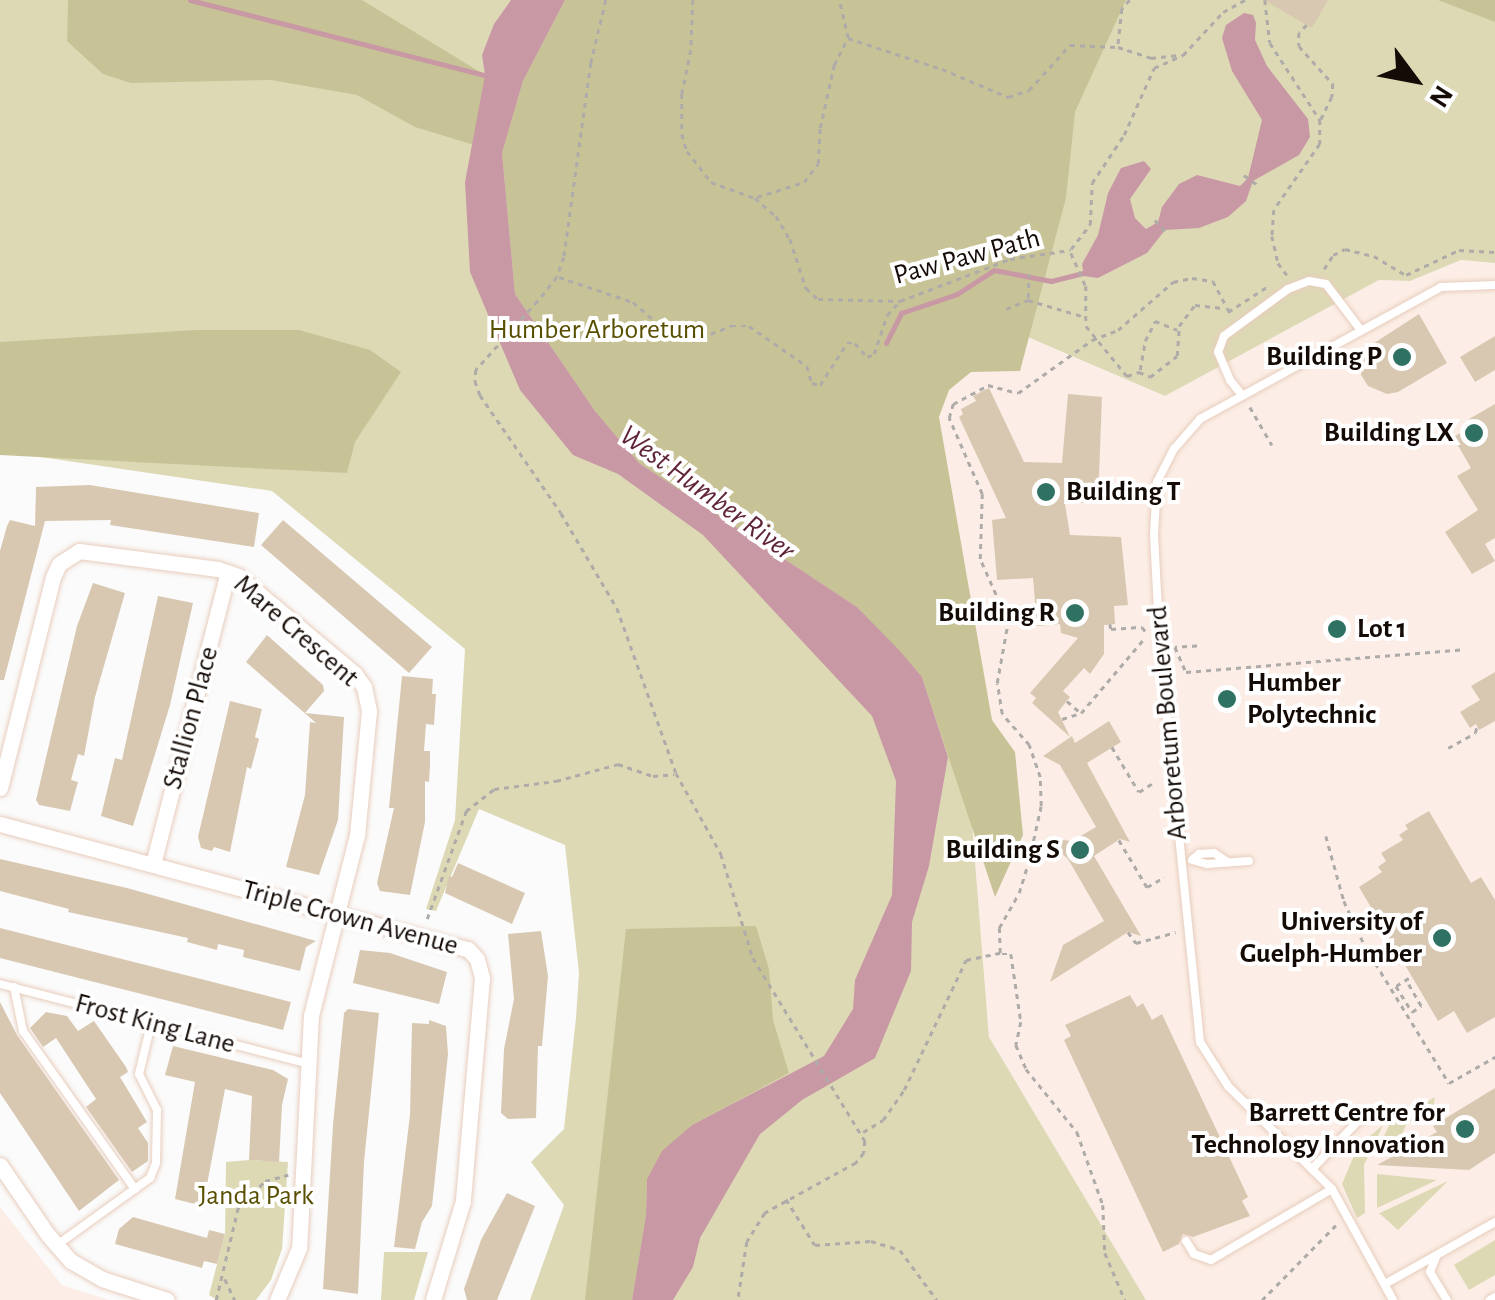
<!DOCTYPE html>
<style>
body{margin:0}
#map{position:relative;width:1495px;height:1300px;overflow:hidden;background:#fbfbfb;font-family:"Alegreya Sans",sans-serif}
div>[style]{position:absolute}
.built>*{inset:0;background:#fceee6}
.green>*{inset:0;background:#ddd9b5}
.forest>*{inset:0;background:#c8c397}
.water>*{inset:0;background:#c899a5}
.stream>*{height:5px;margin:-2.5px;padding:0 2.5px;transform-origin:2.5px;border-radius:2.5px;background:#c899a5}
.building>*{inset:0;background:#d9c8b1}
.path>*{height:2.5px;margin-top:-1.25px;transform-origin:0;background:repeating-linear-gradient(90deg,#aeaba9 0 5px,transparent 0 10px)}
.roads{filter:drop-shadow(0 0 2px #e8cdbd) drop-shadow(0 0 2px #e8cdbd)}
.service>*{height:8px;margin:-4px;padding:0 4px;transform-origin:4px;border-radius:4px;background:#fff}
.minor>*{height:15px;margin:-7.5px;padding:0 7.5px;transform-origin:7.5px;border-radius:7.5px;background:#fff}
.dots>*{width:28px;height:28px;translate:-50% -50%;box-sizing:border-box;border:5px solid #fff;border-radius:50%}
span{translate:-50% -50%;white-space:nowrap;text-align:center;line-height:1.15;-webkit-text-stroke:8px #fff;paint-order:stroke}
.street-label{font-size:28px;color:#140b06}
.park-label{font-size:28px;color:#594f00}
.poi-label{font-size:28px;color:#140b06;font-weight:700}
.right{translate:-100% -50%;text-align:right}
.left{translate:0 -50%;text-align:left}
.water-label{font-size:30px;color:#602539;font-style:italic}
.north{position:absolute;left:1365px;top:30px;width:100px;height:100px;-webkit-text-stroke:8px #fff;paint-order:stroke;rotate:122deg;font-size:28px;font-weight:700;line-height:40px;text-align:center;color:#140b06}
.north::after{content:'';display:block;margin:auto;width:35px;height:45px;background:#140b06;clip-path:polygon(50% 0,100% 100%,50% 72%,0 100%)}
</style>
<div id="map">
<div class="built">
<i style="clip-path:polygon(1461px 260px,1495px 263px,1495px 1300px,1146px 1300px,989px 1037px,969px 786px,925px 401px,967px 311px,1165px 396px,1379px 280px,1410px 281px)"></i>
<i style="clip-path:polygon(0 1207px,62px 1285px,109px 1300px,0 1300px)"></i>
</div>
<div class="green">
<i style="clip-path:polygon(0 0,1495px 0,1495px 263px,1461px 260px,1410px 281px,1379px 280px,1165px 396px,967px 311px,925px 401px,969px 786px,989px 1037px,1146px 1300px,530px 1300px,564px 1205px,531px 1162px,564px 1129px,576px 1018px,579px 973px,565px 845px,479px 809px,436px 911px,426px 909px,455px 820px,465px 649px,272px 491px,0 451px)"></i>
<i style="clip-path:polygon(1435px 1097px,1433px 1108px,1406px 1125px,1399px 1142px,1375px 1156px,1389px 1125px)"></i>
<i style="clip-path:polygon(1383px 1125px,1364px 1165px,1365px 1213px,1357px 1218px,1342px 1184px,1358px 1146px)"></i>
<i style="clip-path:polygon(249px 1160px,288px 1162px,282px 1249px,271px 1280px,256px 1300px,217px 1300px,209px 1295px,225px 1234px,226px 1162px)"></i>
<i style="clip-path:polygon(1377px 1174px,1437px 1180px,1377px 1208px)"></i>
<i style="clip-path:polygon(1448px 1181px,1398px 1230px,1379px 1213px,1380px 1213px)"></i>
<i style="clip-path:polygon(1495px 1240px,1495px 1275px,1469px 1290px,1454px 1265px)"></i>
<i style="clip-path:polygon(384px 1252px,428px 1252px,414px 1300px,381px 1300px)"></i>
</div>
<div class="forest">
<i style="clip-path:polygon(68px 0,362px 0,485px 75px,474px 145px,415px 127px,357px 95px,271px 80px,131px 83px,103px 74px,67px 41px)"></i>
<i style="clip-path:polygon(565px 0,1126px 0,1075px 112px,1066px 198px,1020px 371px,971px 372px,949px 390px,939px 417px,992px 720px,1015px 752px,1023px 835px,995px 897px,922px 677px,857px 607px,639px 463px,595px 411px,515px 294px,502px 153px,523px 81px)"></i>
<i style="clip-path:polygon(1438px 0,1495px 0,1495px 22px)"></i>
<i style="clip-path:polygon(195px 330px,299px 330px,370px 350px,401px 372px,355px 442px,347px 473px,0 455px,0 342px)"></i>
<i style="clip-path:polygon(756px 926px,769px 969px,773px 1020px,789px 1073px,692px 1125px,647px 1179px,646px 1215px,632px 1300px,585px 1300px,626px 929px)"></i>
</div>
<div class="water">
<i style="clip-path:polygon(511px 0,565px 0,523px 81px,502px 153px,515px 294px,595px 411px,639px 463px,857px 607px,899px 650px,922px 677px,948px 757px,929px 866px,912px 922px,911px 971px,875px 1058px,802px 1100px,760px 1134px,700px 1238px,693px 1267px,673px 1300px,632px 1300px,646px 1215px,647px 1179px,662px 1151px,692px 1125px,824px 1056px,853px 1009px,855px 980px,892px 895px,896px 781px,872px 716px,703px 535px,618px 474px,573px 455px,520px 390px,470px 272px,465px 182px,485px 75px,482px 55px,494px 24px)"></i>
<i style="clip-path:polygon(1244px 13px,1253px 15px,1256px 23px,1255px 40px,1267px 66px,1308px 119px,1310px 137px,1299px 155px,1253px 181px,1246px 201px,1228px 217px,1199px 228px,1165px 230px,1147px 253px,1098px 278px,1084px 276px,1082px 264px,1098px 235px,1108px 193px,1121px 168px,1144px 161px,1151px 169px,1130px 199px,1135px 218px,1146px 229px,1158px 222px,1162px 207px,1179px 184px,1197px 175px,1240px 186px,1248px 178px,1262px 120px,1232px 71px,1222px 38px,1226px 25px)"></i>
</div>
<div class="stream">
<i style="left:190px;top:0;width:304px;rotate:14.3deg"></i>
<i style="left:886px;top:343px;width:34px;rotate:-63deg"></i>
<i style="left:901px;top:313px;width:59px;rotate:-18.7deg"></i>
<i style="left:957px;top:294px;width:44px;rotate:-33deg"></i>
<i style="left:994px;top:270px;width:58px;rotate:10.9deg"></i>
<i style="left:1051px;top:281px;width:34px;rotate:-14deg"></i>
</div>
<div class="building">
<i style="clip-path:polygon(1264px 0,1328px 0,1312px 28px)"></i>
<i style="clip-path:polygon(1419px 314px,1447px 363px,1398px 392px,1387px 394px,1368px 386px,1361px 375px,1362px 351px)"></i>
<i style="clip-path:polygon(1495px 336px,1495px 370px,1475px 382px,1460px 357px)"></i>
<i style="clip-path:polygon(989px 388px,1024px 462px,1062px 463px,1068px 394px,1102px 397px,1098px 502px,1065px 504px,1070px 535px,1121px 537px,1128px 605px,1114px 606px,1115px 624px,1104px 625px,1104px 654px,1090px 674px,1084px 668px,1063px 691px,1070px 697px,1058px 712px,1070px 737px,1032px 703px,1036px 698px,1030px 693px,1078px 638px,1061px 633px,1060px 624px,1037px 626px,1033px 578px,997px 580px,992px 520px,1006px 518px,959px 417px,963px 414px,961px 409px,976px 401px,973px 396px)"></i>
<i style="clip-path:polygon(1495px 404px,1495px 538px,1485px 544px,1495px 561px,1472px 574px,1445px 532px,1478px 510px,1457px 476px,1471px 468px,1453px 437px,1473px 426px,1469px 419px)"></i>
<i style="clip-path:polygon(90px 485px,259px 513px,254px 547px,110px 525px,111px 520px,45px 521px,4px 680px,0 680px,0 551px,7px 526px,10px 520px,35px 526px,36px 487px)"></i>
<i style="clip-path:polygon(283px 520px,432px 647px,409px 673px,261px 545px)"></i>
<i style="clip-path:polygon(93px 583px,125px 593px,95px 697px,84px 756px,78px 754px,71px 780px,78px 782px,70px 811px,39px 805px,36px 800px,77px 626px)"></i>
<i style="clip-path:polygon(158px 596px,193px 603px,170px 705px,133px 826px,101px 816px,115px 758px,122px 760px)"></i>
<i style="clip-path:polygon(267px 635px,323px 685px,324px 691px,305px 713px,344px 717px,338px 820px,319px 875px,286px 867px,305px 795px,310px 722px,316px 723px,246px 662px)"></i>
<i style="clip-path:polygon(1495px 672px,1495px 721px,1479px 730px,1476px 724px,1470px 728px,1460px 712px,1480px 700px,1471px 686px)"></i>
<i style="clip-path:polygon(402px 676px,433px 679px,432px 694px,436px 694px,434px 725px,426px 724px,424px 751px,430px 751px,430px 765px,429px 782px,425px 781px,425px 822px,410px 895px,380px 891px,377px 883px,394px 808px,389px 808px)"></i>
<i style="clip-path:polygon(230px 701px,262px 709px,255px 737px,259px 739px,251px 769px,247px 767px,230px 852px,214px 847px,212px 851px,201px 848px,198px 837px)"></i>
<i style="clip-path:polygon(1109px 721px,1121px 742px,1087px 763px,1130px 842px,1120px 839px,1094px 856px,1141px 936px,1128px 932px,1050px 982px,1063px 945px,1104px 921px,1068px 859px,1061px 853px,1046px 853px,1063px 840px,1072px 841px,1096px 827px,1060px 765px,1043px 756px,1072px 736px,1075px 743px)"></i>
<i style="clip-path:polygon(1429px 811px,1471px 883px,1481px 877px,1495px 900px,1495px 1017px,1467px 1033px,1454px 1011px,1438px 1021px,1359px 887px,1382px 872px,1378px 867px,1386px 861px,1381px 853px,1403px 840px,1399px 835px,1408px 829px,1405px 825px)"></i>
<i style="clip-path:polygon(0 859px,127px 888px,316px 941px,306px 947px,300px 971px,243px 957px,244px 950px,218px 944px,217px 950px,187px 942px,188px 938px,68px 912px,69px 909px,0 891px)"></i>
<i style="clip-path:polygon(458px 863px,525px 893px,512px 924px,445px 893px,449px 876px,452px 877px)"></i>
<i style="clip-path:polygon(0 928px,291px 1002px,283px 1030px,0 958px)"></i>
<i style="clip-path:polygon(541px 931px,548px 976px,542px 1046px,538px 1046px,536px 1118px,508px 1119px,501px 1113px,504px 1049px,514px 999px,508px 934px)"></i>
<i style="clip-path:polygon(360px 950px,390px 953px,447px 972px,439px 1004px,353px 983px)"></i>
<i style="clip-path:polygon(1130px 995px,1137px 1007px,1143px 1003px,1152px 1020px,1162px 1014px,1248px 1197px,1242px 1201px,1250px 1216px,1193px 1237px,1183px 1234px,1179px 1244px,1163px 1252px,1064px 1040px,1071px 1036px,1065px 1025px)"></i>
<i style="clip-path:polygon(0 1002px,17px 1035px,119px 1180px,79px 1211px,0 1093px)"></i>
<i style="clip-path:polygon(348px 1009px,379px 1013px,364px 1162px,358px 1294px,323px 1289px,333px 1125px,344px 1013px)"></i>
<i style="clip-path:polygon(46px 1012px,67px 1016px,78px 1031px,94px 1021px,126px 1067px,128px 1072px,120px 1077px,147px 1122px,138px 1128px,148px 1143px,148px 1161px,132px 1172px,86px 1107px,96px 1099px,56px 1038px,43px 1047px,30px 1028px)"></i>
<i style="clip-path:polygon(429px 1020px,446px 1026px,448px 1054px,432px 1206px,422px 1222px,415px 1249px,394px 1247px,410px 1115px,412px 1023px,429px 1024px)"></i>
<i style="clip-path:polygon(173px 1046px,273px 1070px,288px 1079px,282px 1105px,279px 1162px,249px 1160px,252px 1096px,225px 1089px,203px 1206px,175px 1199px,195px 1082px,165px 1075px)"></i>
<i style="clip-path:polygon(1495px 1088px,1495px 1153px,1469px 1170px,1377px 1165px,1437px 1132px,1433px 1126px)"></i>
<i style="clip-path:polygon(507px 1193px,535px 1206px,497px 1300px,467px 1300px,464px 1289px,481px 1240px)"></i>
<i style="clip-path:polygon(133px 1217px,207px 1238px,209px 1230px,225px 1234px,217px 1264px,204px 1261px,202px 1268px,115px 1244px,119px 1229px)"></i>
</div>
<div class="path">
<i style="left:606px;top:0;width:65px;rotate:103.4deg"></i>
<i style="left:591px;top:63px;width:196px;rotate:97.9deg"></i>
<i style="left:564px;top:257px;width:21px;rotate:109deg"></i>
<i style="left:557px;top:277px;width:31px;rotate:128deg"></i>
<i style="left:538px;top:301px;width:93px;rotate:131.9deg"></i>
<i style="left:476px;top:370px;width:11px;rotate:95deg"></i>
<i style="left:475px;top:381px;width:15px;rotate:70deg"></i>
<i style="left:480px;top:395px;width:143px;rotate:55.5deg"></i>
<i style="left:561px;top:513px;width:110px;rotate:59.5deg"></i>
<i style="left:617px;top:608px;width:175px;rotate:70.3deg"></i>
<i style="left:676px;top:773px;width:93px;rotate:60.9deg"></i>
<i style="left:721px;top:854px;width:109px;rotate:72.9deg"></i>
<i style="left:753px;top:958px;width:215px;rotate:58.5deg"></i>
<i style="left:865px;top:1141px;width:12px;rotate:95deg"></i>
<i style="left:864px;top:1153px;width:13px;rotate:129deg"></i>
<i style="left:856px;top:1163px;width:104px;rotate:151.2deg"></i>
<i style="left:765px;top:1213px;width:34px;rotate:122deg"></i>
<i style="left:747px;top:1242px;width:59px;rotate:98.8deg"></i>
<i style="left:693px;top:0;width:50px;rotate:92.3deg"></i>
<i style="left:691px;top:50px;width:45px;rotate:101.6deg"></i>
<i style="left:682px;top:94px;width:40px;rotate:90deg"></i>
<i style="left:682px;top:134px;width:18px;rotate:74deg"></i>
<i style="left:687px;top:151px;width:39px;rotate:52deg"></i>
<i style="left:711px;top:182px;width:47px;rotate:20deg"></i>
<i style="left:755px;top:198px;width:28px;rotate:41deg"></i>
<i style="left:776px;top:216px;width:27px;rotate:59deg"></i>
<i style="left:790px;top:239px;width:52px;rotate:71.9deg"></i>
<i style="left:806px;top:288px;width:16px;rotate:43deg"></i>
<i style="left:818px;top:299px;width:82px;rotate:1.4deg"></i>
<i style="left:900px;top:301px;width:118px;rotate:-20.9deg"></i>
<i style="left:1010px;top:259px;width:61px;rotate:-8.5deg"></i>
<i style="left:1130px;top:0;width:12px;rotate:132deg"></i>
<i style="left:1122px;top:9px;width:38px;rotate:96deg"></i>
<i style="left:1118px;top:47px;width:35px;rotate:18deg"></i>
<i style="left:1151px;top:58px;width:28px;rotate:-6deg"></i>
<i style="left:1265px;top:0;width:43px;rotate:83.4deg"></i>
<i style="left:1270px;top:43px;width:92px;rotate:57deg"></i>
<i style="left:1320px;top:120px;width:24px;rotate:90deg"></i>
<i style="left:1320px;top:144px;width:80px;rotate:124.9deg"></i>
<i style="left:1274px;top:210px;width:26px;rotate:94deg"></i>
<i style="left:1272px;top:236px;width:28px;rotate:77deg"></i>
<i style="left:1278px;top:263px;width:15px;rotate:53deg"></i>
<i style="left:1307px;top:25px;width:11px;rotate:135deg"></i>
<i style="left:1299px;top:33px;width:13px;rotate:90deg"></i>
<i style="left:1299px;top:46px;width:51px;rotate:48.2deg"></i>
<i style="left:1333px;top:84px;width:13px;rotate:94deg"></i>
<i style="left:1332px;top:97px;width:25px;rotate:116deg"></i>
<i style="left:848px;top:38px;width:99px;rotate:18.3deg"></i>
<i style="left:942px;top:69px;width:72px;rotate:23deg"></i>
<i style="left:1008px;top:97px;width:22px;rotate:-18deg"></i>
<i style="left:1029px;top:90px;width:61px;rotate:-47.7deg"></i>
<i style="left:1070px;top:45px;width:48px;rotate:2.4deg"></i>
<i style="left:1244px;top:175px;width:17px;rotate:36deg"></i>
<i style="left:757px;top:197px;width:49px;rotate:-17.7deg"></i>
<i style="left:804px;top:182px;width:23px;rotate:-52deg"></i>
<i style="left:818px;top:164px;width:36px;rotate:-87deg"></i>
<i style="left:820px;top:128px;width:65px;rotate:-77.5deg"></i>
<i style="left:834px;top:65px;width:30px;rotate:-63deg"></i>
<i style="left:848px;top:38px;width:39px;rotate:-103deg"></i>
<i style="left:1155px;top:220px;width:15px;rotate:48deg"></i>
<i style="left:1071px;top:249px;width:31px;rotate:-52deg"></i>
<i style="left:1090px;top:225px;width:42px;rotate:-87.3deg"></i>
<i style="left:1092px;top:183px;width:58px;rotate:-56.3deg"></i>
<i style="left:1124px;top:135px;width:73px;rotate:-65.9deg"></i>
<i style="left:1154px;top:68px;width:32px;rotate:-24deg"></i>
<i style="left:1183px;top:55px;width:59px;rotate:-47.1deg"></i>
<i style="left:1223px;top:12px;width:25px;rotate:-29deg"></i>
<i style="left:1071px;top:253px;width:36px;rotate:66deg"></i>
<i style="left:1086px;top:286px;width:40px;rotate:90deg"></i>
<i style="left:1086px;top:326px;width:65px;rotate:50.6deg"></i>
<i style="left:1127px;top:376px;width:13px;rotate:-18deg"></i>
<i style="left:1139px;top:372px;width:12px;rotate:24deg"></i>
<i style="left:1150px;top:377px;width:34px;rotate:-38deg"></i>
<i style="left:1177px;top:356px;width:30px;rotate:-86deg"></i>
<i style="left:1179px;top:326px;width:26px;rotate:-53deg"></i>
<i style="left:1195px;top:305px;width:28px;rotate:6deg"></i>
<i style="left:1324px;top:269px;width:17px;rotate:-57deg"></i>
<i style="left:1333px;top:255px;width:13px;rotate:-27deg"></i>
<i style="left:1345px;top:249px;width:30px;rotate:14deg"></i>
<i style="left:1374px;top:256px;width:37px;rotate:31deg"></i>
<i style="left:1406px;top:275px;width:59px;rotate:-25.3deg"></i>
<i style="left:1459px;top:250px;width:36px;rotate:3deg"></i>
<i style="left:559px;top:277px;width:78px;rotate:18.7deg"></i>
<i style="left:633px;top:302px;width:53px;rotate:41.2deg"></i>
<i style="left:673px;top:337px;width:19px;rotate:12deg"></i>
<i style="left:692px;top:341px;width:42px;rotate:-21deg"></i>
<i style="left:731px;top:326px;width:18px"></i>
<i style="left:749px;top:326px;width:70px;rotate:34.6deg"></i>
<i style="left:807px;top:366px;width:18px;rotate:74deg"></i>
<i style="left:812px;top:383px;width:8px;rotate:14deg"></i>
<i style="left:820px;top:385px;width:50px;rotate:-57.3deg"></i>
<i style="left:847px;top:343px;width:8px"></i>
<i style="left:855px;top:343px;width:18px;rotate:49deg"></i>
<i style="left:867px;top:357px;width:8px;rotate:-23deg"></i>
<i style="left:874px;top:354px;width:41px;rotate:-71.6deg"></i>
<i style="left:887px;top:315px;width:18px;rotate:-47deg"></i>
<i style="left:1028px;top:298px;width:24px;rotate:-88deg"></i>
<i style="left:1006px;top:309px;width:24px;rotate:-22deg"></i>
<i style="left:1028px;top:300px;width:56px;rotate:16.5deg"></i>
<i style="left:1228px;top:312px;width:46px;rotate:-32.7deg"></i>
<i style="left:1140px;top:370px;width:29px;rotate:-80deg"></i>
<i style="left:1145px;top:341px;width:22px;rotate:-63deg"></i>
<i style="left:1155px;top:321px;width:24px;rotate:22deg"></i>
<i style="left:1250px;top:407px;width:44px;rotate:59.9deg"></i>
<i style="left:1110px;top:624px;width:5px;rotate:79deg"></i>
<i style="left:1111px;top:629px;width:31px;rotate:-4deg"></i>
<i style="left:1142px;top:627px;width:6px;rotate:51deg"></i>
<i style="left:1197px;top:646px;width:22px;rotate:177deg"></i>
<i style="left:1175px;top:647px;width:27px;rotate:66deg"></i>
<i style="left:1186px;top:672px;width:279px;rotate:-4.7deg"></i>
<i style="left:1067px;top:701px;width:18px;rotate:41deg"></i>
<i style="left:1081px;top:713px;width:96px;rotate:-49.7deg"></i>
<i style="left:1062px;top:719px;width:19px;rotate:-18deg"></i>
<i style="left:1112px;top:747px;width:52px;rotate:59deg"></i>
<i style="left:1139px;top:792px;width:20px;rotate:-33deg"></i>
<i style="left:1448px;top:748px;width:31px;rotate:-29deg"></i>
<i style="left:1475px;top:733px;width:7px;rotate:-74deg"></i>
<i style="left:1326px;top:836px;width:67px;rotate:74.5deg"></i>
<i style="left:1344px;top:901px;width:50px;rotate:65deg"></i>
<i style="left:1365px;top:946px;width:161px;rotate:58.5deg"></i>
<i style="left:1449px;top:1083px;width:53px;rotate:-29.5deg"></i>
<i style="left:1119px;top:840px;width:55px;rotate:59.2deg"></i>
<i style="left:1147px;top:887px;width:20px;rotate:-30deg"></i>
<i style="left:427px;top:919px;width:115px;rotate:-70.1deg"></i>
<i style="left:466px;top:811px;width:36px;rotate:-38deg"></i>
<i style="left:494px;top:789px;width:63px;rotate:-7.4deg"></i>
<i style="left:556px;top:781px;width:64px;rotate:-15.3deg"></i>
<i style="left:618px;top:764px;width:37px;rotate:19deg"></i>
<i style="left:653px;top:776px;width:21px;rotate:-5deg"></i>
<i style="left:1128px;top:932px;width:14px;rotate:54deg"></i>
<i style="left:1136px;top:943px;width:41px;rotate:-15.4deg"></i>
<i style="left:1000px;top:953px;width:25px;rotate:-92deg"></i>
<i style="left:999px;top:928px;width:40px;rotate:-60.3deg"></i>
<i style="left:1019px;top:893px;width:34px;rotate:-73deg"></i>
<i style="left:1029px;top:860px;width:55px;rotate:-77.5deg"></i>
<i style="left:1041px;top:806px;width:29px;rotate:-92deg"></i>
<i style="left:1040px;top:777px;width:34px;rotate:-109deg"></i>
<i style="left:1029px;top:745px;width:41px;rotate:-131.1deg"></i>
<i style="left:1002px;top:714px;width:31px;rotate:-99deg"></i>
<i style="left:997px;top:683px;width:62px;rotate:-79.8deg"></i>
<i style="left:1008px;top:622px;width:69px;rotate:-114deg"></i>
<i style="left:980px;top:559px;width:65px;rotate:-88.2deg"></i>
<i style="left:982px;top:494px;width:83px;rotate:-113.5deg"></i>
<i style="left:949px;top:418px;width:15px;rotate:-74deg"></i>
<i style="left:953px;top:404px;width:40px;rotate:-28deg"></i>
<i style="left:988px;top:385px;width:31px;rotate:15deg"></i>
<i style="left:1018px;top:393px;width:91px;rotate:-35.6deg"></i>
<i style="left:1092px;top:340px;width:28px;rotate:-21deg"></i>
<i style="left:1118px;top:330px;width:73px;rotate:-41.1deg"></i>
<i style="left:1173px;top:282px;width:19px;rotate:-12deg"></i>
<i style="left:1192px;top:278px;width:21px;rotate:8deg"></i>
<i style="left:1213px;top:281px;width:38px;rotate:62deg"></i>
<i style="left:1002px;top:954px;width:9px"></i>
<i style="left:1011px;top:954px;width:69px;rotate:81.6deg"></i>
<i style="left:1021px;top:1022px;width:24px;rotate:102deg"></i>
<i style="left:1016px;top:1045px;width:26px;rotate:67deg"></i>
<i style="left:1026px;top:1069px;width:81px;rotate:51deg"></i>
<i style="left:1077px;top:1132px;width:77px;rotate:70.4deg"></i>
<i style="left:1103px;top:1205px;width:48px;rotate:87.6deg"></i>
<i style="left:1105px;top:1253px;width:51px;rotate:66.9deg"></i>
<i style="left:1396px;top:986px;width:31px;rotate:58deg"></i>
<i style="left:1412px;top:1012px;width:11px;rotate:-34deg"></i>
<i style="left:1421px;top:1006px;width:30px;rotate:-120deg"></i>
<i style="left:1396px;top:986px;width:19px;rotate:-32deg"></i>
<i style="left:863px;top:1132px;width:23px;rotate:-31deg"></i>
<i style="left:883px;top:1120px;width:37px;rotate:-55deg"></i>
<i style="left:904px;top:1090px;width:144px;rotate:-64.5deg"></i>
<i style="left:966px;top:960px;width:35px;rotate:-12deg"></i>
<i style="left:786px;top:1199px;width:54px;rotate:57.8deg"></i>
<i style="left:815px;top:1245px;width:56px;rotate:-4.1deg"></i>
<i style="left:871px;top:1241px;width:30px;rotate:17deg"></i>
<i style="left:900px;top:1250px;width:62px;rotate:53.5deg"></i>
<i style="left:225px;top:1279px;width:23px;rotate:65deg"></i>
<i style="left:216px;top:1300px;width:95px;rotate:-76.6deg"></i>
<i style="left:238px;top:1208px;width:38px;rotate:-45deg"></i>
<i style="left:265px;top:1181px;width:24px;rotate:-15deg"></i>
<i style="left:1262px;top:1300px;width:105px;rotate:-45.4deg"></i>
</div>
<div class="roads">
<div class="service">
<i style="left:1242px;top:395px;width:19px;rotate:-129deg"></i>
<i style="left:1230px;top:380px;width:30px;rotate:-113deg"></i>
<i style="left:1218px;top:352px;width:17px;rotate:-69deg"></i>
<i style="left:1224px;top:336px;width:79px;rotate:-36.3deg"></i>
<i style="left:1288px;top:289px;width:22px;rotate:-21deg"></i>
<i style="left:1309px;top:281px;width:17px;rotate:10deg"></i>
<i style="left:1326px;top:284px;width:56px;rotate:52.9deg"></i>
<i style="left:1193px;top:859px;width:8px;rotate:-40deg"></i>
<i style="left:1199px;top:854px;width:15px;rotate:-4deg"></i>
<i style="left:1214px;top:853px;width:17px;rotate:33deg"></i>
<i style="left:1192px;top:860px;width:16px;rotate:15deg"></i>
<i style="left:1207px;top:864px;width:42px;rotate:-4.1deg"></i>
<i style="left:0;top:984px;width:320px;rotate:14.5deg"></i>
<i style="left:14px;top:987px;width:45px;rotate:78.4deg"></i>
<i style="left:23px;top:1031px;width:194px;rotate:54.7deg"></i>
<i style="left:1312px;top:1169px;width:75px;rotate:-46.1deg"></i>
<i style="left:1186px;top:1241px;width:15px;rotate:58deg"></i>
<i style="left:1194px;top:1254px;width:18px;rotate:19deg"></i>
<i style="left:1211px;top:1260px;width:140px;rotate:-30.4deg"></i>
<i style="left:57px;top:1245px;width:115px;rotate:-35.8deg"></i>
<i style="left:150px;top:1178px;width:16px;rotate:-68deg"></i>
<i style="left:156px;top:1163px;width:53px;rotate:-88.9deg"></i>
<i style="left:157px;top:1110px;width:40px;rotate:-116.6deg"></i>
<i style="left:139px;top:1074px;width:51px;rotate:-76.5deg"></i>
<i style="left:1436px;top:1257px;width:16px;rotate:112deg"></i>
<i style="left:1430px;top:1272px;width:33px;rotate:59deg"></i>
<i style="left:1385px;top:1284px;width:126px;rotate:-29.4deg"></i>
<i style="left:1393px;top:1300px;width:127px;rotate:-118.8deg"></i>
<i style="left:1332px;top:1189px;width:146px;rotate:-135.3deg"></i>
<i style="left:1228px;top:1086px;width:52px;rotate:-122.5deg"></i>
<i style="left:1200px;top:1042px;width:395px;rotate:-95.8deg"></i>
<i style="left:1160px;top:649px;width:114px;rotate:-93deg"></i>
<i style="left:1154px;top:535px;width:53px;rotate:-86.8deg"></i>
<i style="left:1157px;top:482px;width:37px;rotate:-63deg"></i>
<i style="left:1174px;top:449px;width:40px;rotate:-49deg"></i>
<i style="left:1200px;top:419px;width:275px;rotate:-28.7deg"></i>
<i style="left:1441px;top:287px;width:54px;rotate:-2.1deg"></i>
<i style="left:1490px;top:1300px;width:6px;rotate:-31deg"></i>
</div>
<div class="minor">
<i style="left:0;top:788px;width:218px;rotate:-75.9deg"></i>
<i style="left:53px;top:577px;width:14px;rotate:-65deg"></i>
<i style="left:59px;top:564px;width:24px;rotate:-33deg"></i>
<i style="left:79px;top:551px;width:140px;rotate:7.4deg"></i>
<i style="left:218px;top:569px;width:21px;rotate:19deg"></i>
<i style="left:238px;top:576px;width:153px;rotate:39.9deg"></i>
<i style="left:355px;top:674px;width:16px;rotate:55deg"></i>
<i style="left:364px;top:687px;width:25px;rotate:78deg"></i>
<i style="left:369px;top:711px;width:125px;rotate:95.5deg"></i>
<i style="left:357px;top:835px;width:186px;rotate:104.3deg"></i>
<i style="left:311px;top:1015px;width:233px;rotate:92.9deg"></i>
<i style="left:299px;top:1248px;width:56px;rotate:112.9deg"></i>
<i style="left:0;top:824px;width:484px;rotate:15deg"></i>
<i style="left:468px;top:949px;width:13px;rotate:48deg"></i>
<i style="left:477px;top:959px;width:20px;rotate:75deg"></i>
<i style="left:482px;top:978px;width:224px;rotate:94.9deg"></i>
<i style="left:463px;top:1201px;width:103px;rotate:106.9deg"></i>
<i style="left:153px;top:864px;width:301px;rotate:-75.6deg"></i>
<i style="left:0;top:1165px;width:85px;rotate:55.6deg"></i>
<i style="left:48px;top:1235px;width:35px;rotate:49deg"></i>
<i style="left:71px;top:1261px;width:36px;rotate:30deg"></i>
<i style="left:102px;top:1279px;width:68px;rotate:17.9deg"></i>
</div>
</div>
<div class="dots">
<i style="left:1402px;top:357px;background:#2f7263"></i>
<i style="left:1474px;top:433px;background:#2f7263"></i>
<i style="left:1046px;top:492px;background:#2f7263"></i>
<i style="left:1075px;top:613px;background:#2f7263"></i>
<i style="left:1337px;top:629px;background:#2f7263"></i>
<i style="left:1227px;top:699px;background:#2f7263"></i>
<i style="left:1080px;top:850px;background:#2f7263"></i>
<i style="left:1442px;top:938px;background:#2f7263"></i>
<i style="left:1465px;top:1129px;background:#2f7263"></i>
</div>
<div class="street-label">
<span style="left:967px;top:257px;rotate:-15deg">Paw Paw Path</span>
<span style="left:296px;top:631px;rotate:41deg">Mare Crescent</span>
<span style="left:191px;top:718px;rotate:-75deg">Stallion Place</span>
<span style="left:1168px;top:723px;rotate:-95deg">Arboretum Boulevard</span>
<span style="left:350px;top:918px;rotate:15deg">Triple Crown Avenue</span>
<span style="left:155px;top:1024px;rotate:15deg">Frost King Lane</span>
</div>
<div class="park-label">
<span style="left:597px;top:330px">Humber Arboretum</span>
<span style="left:256px;top:1196px">Janda Park</span>
</div>
<div class="poi-label">
<span class="right" style="left:1382px;top:357px">Building P</span>
<span class="right" style="left:1454px;top:433px">Building LX</span>
<span class="left" style="left:1066px;top:492px">Building T</span>
<span class="right" style="left:1055px;top:613px">Building R</span>
<span class="left" style="left:1357px;top:629px">Lot 1</span>
<span class="left" style="left:1247px;top:699px">Humber<br>Polytechnic</span>
<span class="right" style="left:1060px;top:850px">Building S</span>
<span class="right" style="left:1422px;top:938px">University of<br>Guelph-Humber</span>
<span class="right" style="left:1445px;top:1129px">Barrett Centre for<br>Technology Innovation</span>
</div>
<div class="water-label">
<span style="left:707px;top:493px;rotate:36deg">West Humber River</span>
</div>
<div class="north">N</div>
</div>
